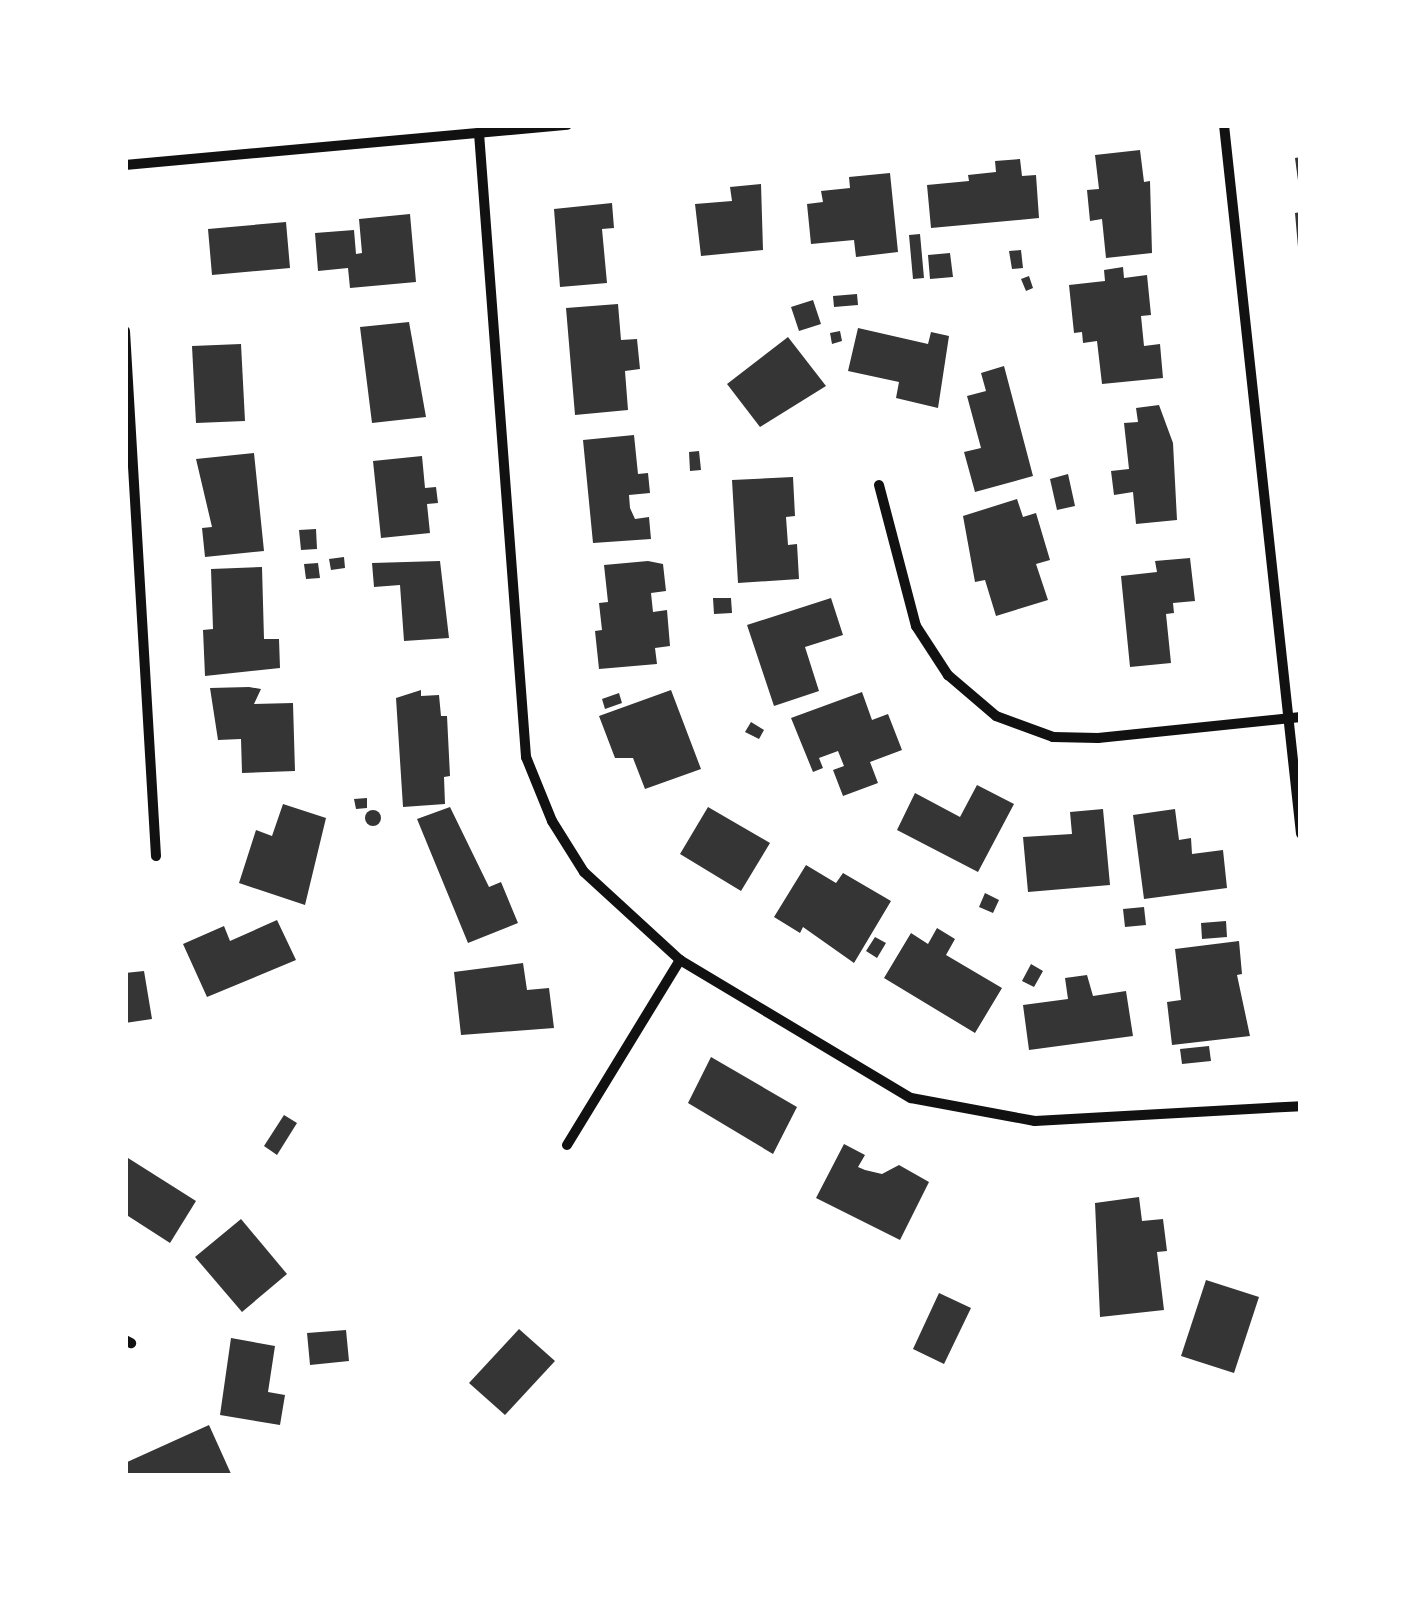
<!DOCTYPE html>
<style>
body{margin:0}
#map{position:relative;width:1426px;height:1601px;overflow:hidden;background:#fff;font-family:Rubik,sans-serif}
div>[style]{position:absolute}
.building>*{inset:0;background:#353535}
.round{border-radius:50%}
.minor>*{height:10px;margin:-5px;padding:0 5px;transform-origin:5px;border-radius:5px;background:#111}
span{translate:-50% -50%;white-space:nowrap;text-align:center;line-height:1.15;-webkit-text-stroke:9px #fff;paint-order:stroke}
.frame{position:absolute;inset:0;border:128px solid #fff;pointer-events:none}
</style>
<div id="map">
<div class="building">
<i style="clip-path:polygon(1140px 150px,1144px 182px,1150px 181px,1152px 253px,1106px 258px,1102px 219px,1090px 221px,1087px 190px,1099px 189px,1095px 155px)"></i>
<i style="clip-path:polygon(1301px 157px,1301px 188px,1299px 188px,1295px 158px)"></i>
<i style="clip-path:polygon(1020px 159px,1022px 176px,1036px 175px,1039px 218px,931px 228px,927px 185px,969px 181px,968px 175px,996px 172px,995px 161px)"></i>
<i style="clip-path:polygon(890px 173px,898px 252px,856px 257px,854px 240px,811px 244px,807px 204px,823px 202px,821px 191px,850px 188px,849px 177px)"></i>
<i style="clip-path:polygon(761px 184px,763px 250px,701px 256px,695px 204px,732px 201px,730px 187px)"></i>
<i style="clip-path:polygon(612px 203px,614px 228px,602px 229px,607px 283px,560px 287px,554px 209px)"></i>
<i style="clip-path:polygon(1301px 212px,1301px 247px,1298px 247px,1295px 213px)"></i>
<i style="clip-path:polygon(410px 214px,416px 282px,350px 288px,348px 268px,318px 271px,315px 233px,354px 230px,356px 254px,362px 253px,359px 219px)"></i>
<i style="clip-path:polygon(286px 222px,290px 268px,212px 275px,208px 229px)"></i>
<i style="clip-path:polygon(920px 234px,924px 278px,913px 279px,909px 235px)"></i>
<i style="clip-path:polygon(1021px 250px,1023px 268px,1012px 269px,1009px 251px)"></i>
<i style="clip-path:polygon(950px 253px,953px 277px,930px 279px,928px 255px)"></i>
<i style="clip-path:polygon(1123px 267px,1124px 278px,1147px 275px,1151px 315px,1141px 316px,1144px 346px,1160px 344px,1163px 378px,1102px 384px,1097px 341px,1083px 343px,1082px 332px,1074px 333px,1069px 285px,1105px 281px,1104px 270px)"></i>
<i style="clip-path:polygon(1029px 276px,1033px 288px,1026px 291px,1021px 279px)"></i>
<i style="clip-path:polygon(857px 294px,858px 305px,834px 307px,833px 296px)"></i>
<i style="clip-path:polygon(813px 300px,821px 324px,799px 331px,791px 307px)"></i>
<i style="clip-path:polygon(618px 304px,621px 340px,637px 339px,640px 369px,625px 371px,628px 410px,575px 415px,566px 308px)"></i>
<i style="clip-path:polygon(409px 322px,426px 417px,372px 423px,360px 327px)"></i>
<i style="clip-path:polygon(858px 328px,928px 344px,931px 332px,949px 336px,938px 408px,896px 398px,899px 382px,848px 371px)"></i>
<i style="clip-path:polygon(840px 331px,842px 341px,832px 344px,830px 333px)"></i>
<i style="clip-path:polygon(788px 337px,826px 386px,760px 427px,727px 384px)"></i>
<i style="clip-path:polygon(241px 344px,245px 421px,196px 423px,192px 346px)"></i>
<i style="clip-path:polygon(1004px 366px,1033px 476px,975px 492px,964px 452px,981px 448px,967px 396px,986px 391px,981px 373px)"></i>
<i style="clip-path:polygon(1159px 405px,1173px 443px,1177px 520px,1136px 524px,1133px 492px,1114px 495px,1111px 471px,1129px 469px,1124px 423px,1138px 422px,1136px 408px)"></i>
<i style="clip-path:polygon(634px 435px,638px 474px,648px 473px,650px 493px,629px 495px,630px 508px,635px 519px,649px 517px,651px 539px,593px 543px,583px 440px)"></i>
<i style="clip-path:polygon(699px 451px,701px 470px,690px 471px,689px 452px)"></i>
<i style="clip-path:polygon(254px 453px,264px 551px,205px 557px,202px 528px,212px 527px,196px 459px)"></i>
<i style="clip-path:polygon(422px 456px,425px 488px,436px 487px,438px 503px,427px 504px,430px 533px,381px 538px,373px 461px)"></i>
<i style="clip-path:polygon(1068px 474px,1075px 506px,1057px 510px,1050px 479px)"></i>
<i style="clip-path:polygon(793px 477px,795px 516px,786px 517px,788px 545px,797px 544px,799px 579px,738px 583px,732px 480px)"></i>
<i style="clip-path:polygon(1017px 499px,1023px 517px,1036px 513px,1050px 560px,1036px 564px,1048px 600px,996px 616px,985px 580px,975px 582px,963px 516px)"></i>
<i style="clip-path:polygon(316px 529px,317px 549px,301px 550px,299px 530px)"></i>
<i style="clip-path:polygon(344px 557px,345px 568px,331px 570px,329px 559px)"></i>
<i style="clip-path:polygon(1190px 558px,1195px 601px,1173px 603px,1174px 613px,1166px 614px,1171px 663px,1130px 667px,1121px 576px,1157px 572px,1155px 561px)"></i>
<i style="clip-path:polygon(440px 561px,449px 638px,404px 641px,400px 585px,374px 587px,372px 563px)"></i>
<i style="clip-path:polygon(648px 561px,663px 564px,666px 591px,651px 593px,653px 612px,667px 610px,670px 646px,655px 648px,657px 664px,599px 669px,595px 631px,602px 630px,599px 603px,608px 602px,604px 565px)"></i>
<i style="clip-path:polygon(318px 563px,320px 578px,306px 579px,304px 564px)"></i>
<i style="clip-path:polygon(262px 567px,264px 639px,279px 639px,280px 668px,205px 676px,203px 630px,213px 629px,211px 569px)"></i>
<i style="clip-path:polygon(713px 598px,731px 598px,732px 613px,714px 614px)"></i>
<i style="clip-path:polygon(831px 598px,843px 635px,805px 647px,819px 691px,774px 706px,747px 625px)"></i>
<i style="clip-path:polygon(249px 687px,261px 689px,254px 704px,293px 703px,295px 771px,242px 773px,241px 739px,218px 740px,210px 688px)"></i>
<i style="clip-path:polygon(421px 690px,421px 696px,439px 695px,441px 716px,447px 716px,450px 776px,444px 777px,445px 804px,403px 807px,396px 698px)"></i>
<i style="clip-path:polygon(671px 690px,701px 769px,645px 789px,633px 758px,615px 758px,599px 716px)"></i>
<i style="clip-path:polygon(862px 692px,872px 720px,888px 714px,902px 750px,870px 762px,878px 783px,843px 796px,833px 770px,844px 766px,838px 751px,819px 758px,823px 768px,813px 772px,791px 718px)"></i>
<i style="clip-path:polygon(619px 693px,622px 703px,605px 709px,602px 699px)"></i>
<i style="clip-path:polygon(751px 722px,764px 730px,759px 739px,745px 732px)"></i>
<i style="clip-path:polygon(977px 785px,1014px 804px,978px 872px,897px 830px,915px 793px,960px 817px)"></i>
<i style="clip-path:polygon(367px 798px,367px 808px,356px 809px,354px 799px)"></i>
<i style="clip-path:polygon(283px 804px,326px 818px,305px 905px,239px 883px,256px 830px,272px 836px)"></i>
<i style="clip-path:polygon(450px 807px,489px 887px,501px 882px,518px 923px,468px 943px,417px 819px)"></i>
<i style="clip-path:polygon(708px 807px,770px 843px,741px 891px,680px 854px)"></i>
<i style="clip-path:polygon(1103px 809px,1110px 885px,1028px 892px,1023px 837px,1072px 834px,1070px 812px)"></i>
<i style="clip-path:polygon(1175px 809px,1179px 840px,1191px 838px,1192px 854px,1223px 850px,1227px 888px,1144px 899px,1133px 815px)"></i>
<i class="round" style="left:365px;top:810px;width:16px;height:16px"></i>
<i style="clip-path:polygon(806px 865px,836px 883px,843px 873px,891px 901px,854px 963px,803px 927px,800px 933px,774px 917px)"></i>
<i style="clip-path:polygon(985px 893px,999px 900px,993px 913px,979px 907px)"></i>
<i style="clip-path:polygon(1144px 907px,1146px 925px,1125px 927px,1123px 909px)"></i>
<i style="clip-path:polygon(277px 920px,296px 960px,207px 997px,183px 944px,224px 926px,230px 941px)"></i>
<i style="clip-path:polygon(1226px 921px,1227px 937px,1202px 939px,1201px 923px)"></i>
<i style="clip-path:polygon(937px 928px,955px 939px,946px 955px,1002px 988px,975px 1033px,884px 978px,911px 933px,928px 944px)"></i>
<i style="clip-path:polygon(875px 937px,886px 943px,877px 958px,866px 951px)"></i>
<i style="clip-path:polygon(1239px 941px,1242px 974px,1237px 975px,1250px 1036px,1172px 1045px,1167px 1002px,1181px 1000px,1175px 949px)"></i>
<i style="clip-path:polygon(523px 963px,527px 990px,549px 988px,554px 1028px,461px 1035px,454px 972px)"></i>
<i style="clip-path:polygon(1031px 964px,1043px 971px,1034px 987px,1022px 981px)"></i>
<i style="clip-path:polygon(144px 971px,152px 1019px,125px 1023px,125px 973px)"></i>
<i style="clip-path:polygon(1087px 975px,1093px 996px,1126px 991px,1133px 1036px,1029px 1050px,1023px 1005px,1068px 999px,1065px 978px)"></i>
<i style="clip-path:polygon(1209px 1046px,1211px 1061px,1182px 1064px,1180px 1049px)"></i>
<i style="clip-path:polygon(711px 1057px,797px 1107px,773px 1154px,688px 1103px)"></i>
<i style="clip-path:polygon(284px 1115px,297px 1123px,277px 1155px,264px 1146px)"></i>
<i style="clip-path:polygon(844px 1144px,865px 1155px,858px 1167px,865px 1170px,882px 1174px,899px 1165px,929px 1182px,900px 1240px,816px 1198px)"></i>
<i style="clip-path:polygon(128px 1158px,196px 1201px,170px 1243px,125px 1214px)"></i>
<i style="clip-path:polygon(1139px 1197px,1142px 1221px,1163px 1219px,1167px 1251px,1157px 1252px,1164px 1310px,1100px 1317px,1095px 1203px)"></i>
<i style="clip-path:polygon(241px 1219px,287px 1274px,242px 1312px,195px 1257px)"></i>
<i style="clip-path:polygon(1206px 1280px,1259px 1297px,1234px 1373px,1181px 1356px)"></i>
<i style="clip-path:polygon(939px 1293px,971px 1308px,944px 1364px,913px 1349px)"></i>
<i style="clip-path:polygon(519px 1329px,555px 1361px,505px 1415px,469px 1383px)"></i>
<i style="clip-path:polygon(346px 1330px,349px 1361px,310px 1365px,307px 1333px)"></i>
<i style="clip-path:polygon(231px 1338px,275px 1346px,268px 1392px,285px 1395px,280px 1425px,220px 1415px)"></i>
<i style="clip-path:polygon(209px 1425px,232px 1476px,125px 1476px,125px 1463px)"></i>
</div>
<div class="minor">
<i style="left:1224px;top:125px;width:713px;rotate:83.8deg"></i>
<i style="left:479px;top:133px;width:626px;rotate:85.69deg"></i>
<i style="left:526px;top:757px;width:69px;rotate:67.9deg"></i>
<i style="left:552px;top:821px;width:60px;rotate:57.9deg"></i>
<i style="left:584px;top:872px;width:130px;rotate:42.5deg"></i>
<i style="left:680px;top:960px;width:269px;rotate:30.9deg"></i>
<i style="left:911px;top:1098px;width:126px;rotate:10.5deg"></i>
<i style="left:1035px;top:1121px;width:266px;rotate:-3.2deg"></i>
<i style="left:125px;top:165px;width:444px;rotate:-5.2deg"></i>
<i style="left:125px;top:331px;width:526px;rotate:86.62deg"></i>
<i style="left:879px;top:485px;width:146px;rotate:75.3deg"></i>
<i style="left:916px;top:626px;width:59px;rotate:56.9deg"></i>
<i style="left:948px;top:675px;width:63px;rotate:40.5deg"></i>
<i style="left:996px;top:716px;width:61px;rotate:20.2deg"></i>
<i style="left:1053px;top:737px;width:45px;rotate:1.3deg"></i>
<i style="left:1098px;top:738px;width:204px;rotate:-5.9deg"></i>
<i style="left:567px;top:1145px;width:217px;rotate:-58.6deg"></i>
<i style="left:125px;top:1340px;width:7px;rotate:27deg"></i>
</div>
<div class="frame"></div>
</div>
